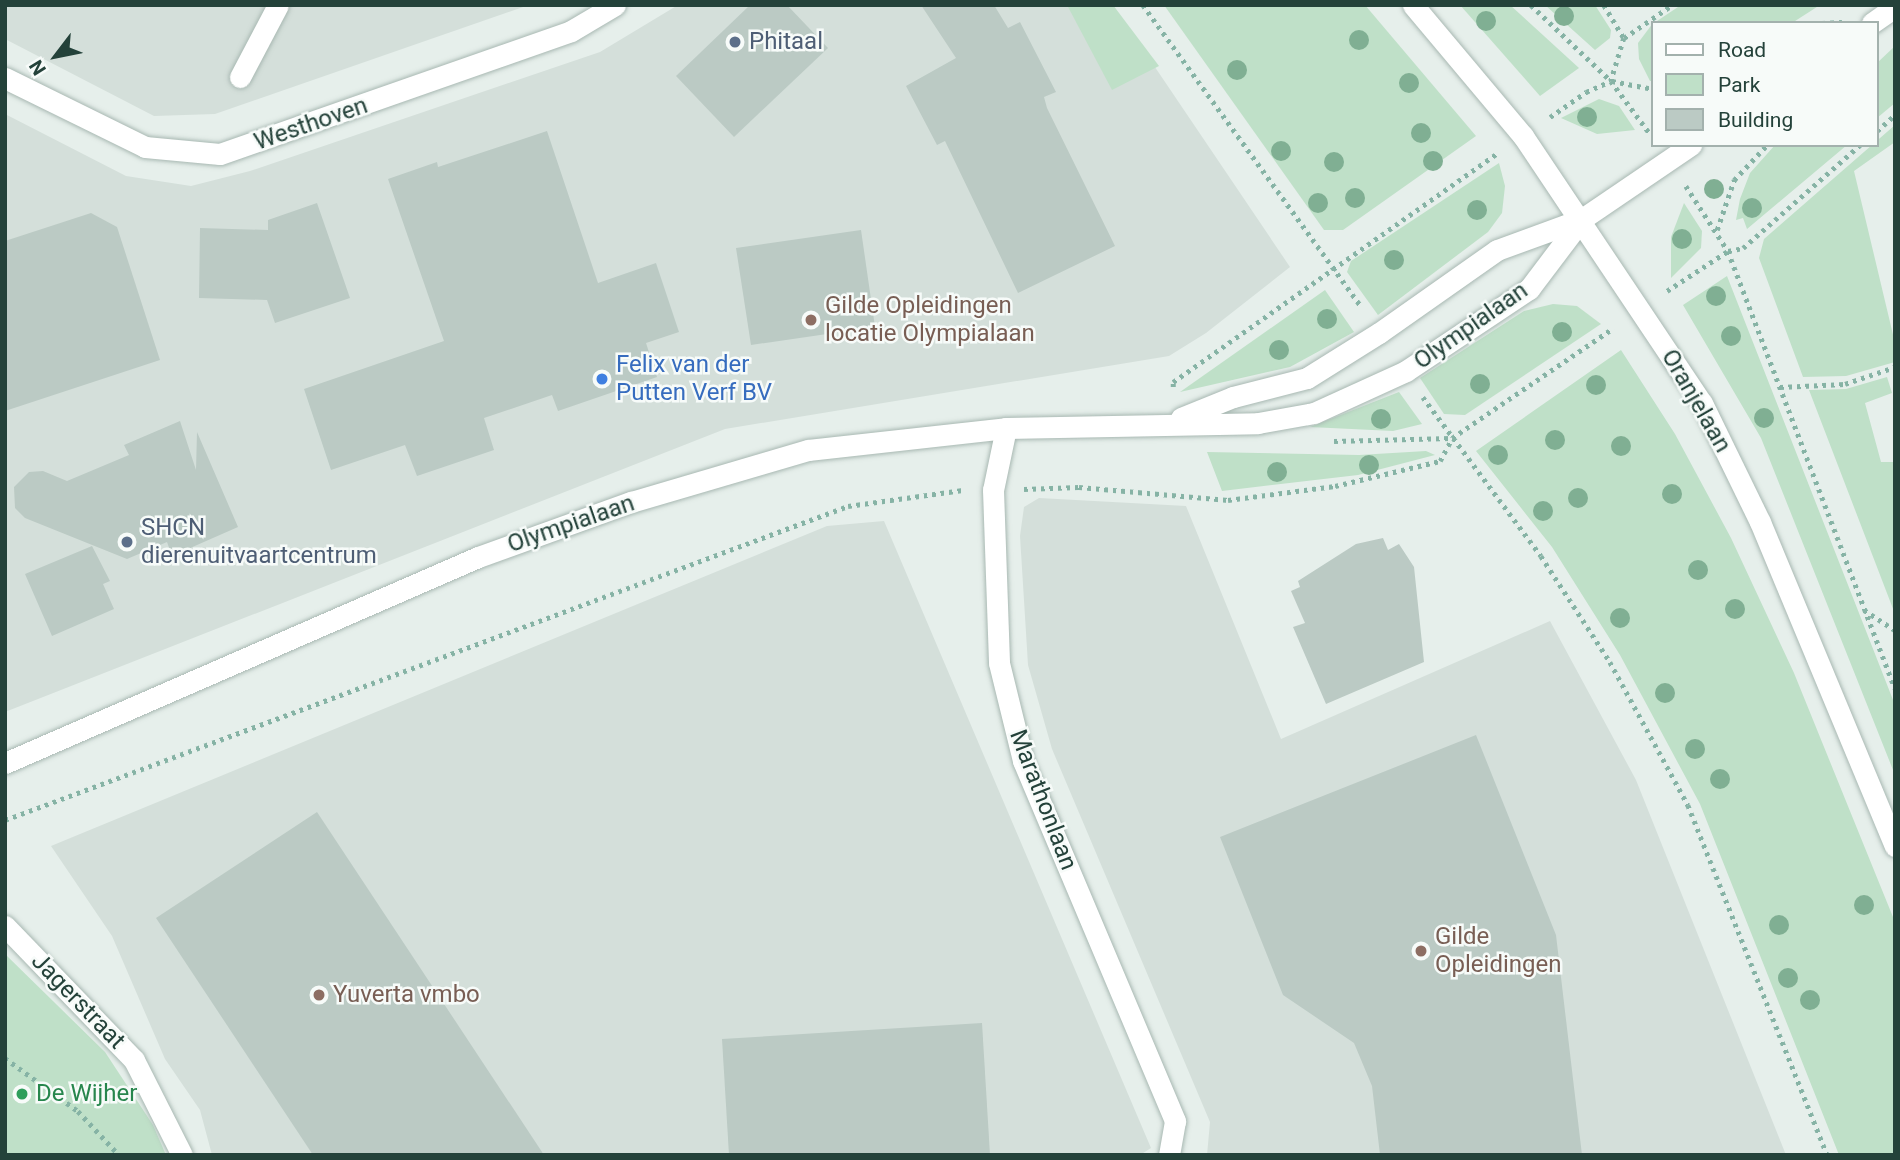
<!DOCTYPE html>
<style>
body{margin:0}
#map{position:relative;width:1900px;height:1160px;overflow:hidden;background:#e6efeb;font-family:Roboto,sans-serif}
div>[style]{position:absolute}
.built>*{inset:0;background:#d4dfda}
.green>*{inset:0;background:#bfe0c8}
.building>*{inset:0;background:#bbcac4}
.path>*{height:4.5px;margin-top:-2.25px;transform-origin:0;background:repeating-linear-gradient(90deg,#86b3a5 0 3.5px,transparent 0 8.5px)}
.roads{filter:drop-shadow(0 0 2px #a8b8b2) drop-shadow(0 0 2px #a8b8b2)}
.minor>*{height:21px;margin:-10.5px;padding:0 10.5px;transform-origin:10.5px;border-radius:10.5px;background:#fff}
.trees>*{width:20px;height:20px;margin:-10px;border-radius:50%;background:#80af93}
.dots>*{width:19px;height:19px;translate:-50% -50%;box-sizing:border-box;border:4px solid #f7fbf9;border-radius:50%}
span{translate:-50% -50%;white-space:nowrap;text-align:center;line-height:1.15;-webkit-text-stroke:5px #f7fbf9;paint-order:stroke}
.service-label{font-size:24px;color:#4e5e75}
.left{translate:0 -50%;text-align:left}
.street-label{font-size:24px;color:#24423a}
.education-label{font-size:24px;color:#785e54}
.shop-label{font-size:24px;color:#366cbe}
.leisure-label{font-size:24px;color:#27864d}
.frame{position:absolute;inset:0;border:7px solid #24423a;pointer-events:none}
.legend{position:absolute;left:1651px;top:21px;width:228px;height:126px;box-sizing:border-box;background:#f7fbf9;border:2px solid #a3b1ad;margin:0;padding:9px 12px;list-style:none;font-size:21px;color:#24423a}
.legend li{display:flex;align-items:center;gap:14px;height:35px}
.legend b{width:35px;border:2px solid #a3b1ad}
.north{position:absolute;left:21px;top:21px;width:70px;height:70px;-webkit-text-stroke:5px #f7fbf9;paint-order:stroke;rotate:238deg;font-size:19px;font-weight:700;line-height:28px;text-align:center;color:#24423a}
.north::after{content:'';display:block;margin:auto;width:24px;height:32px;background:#24423a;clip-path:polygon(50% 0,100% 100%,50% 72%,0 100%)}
</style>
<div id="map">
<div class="built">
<i style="clip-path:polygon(5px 5px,529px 5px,215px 114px,154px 116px,5px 39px)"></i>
<i style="clip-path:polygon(678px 5px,1113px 5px,1290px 267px,1206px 333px,1169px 356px,725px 429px,5px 712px,5px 114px,126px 176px,191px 186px,250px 171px,600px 52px)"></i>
<i style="clip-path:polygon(1039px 498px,1186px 506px,1281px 739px,1550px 621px,1636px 780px,1786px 1155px,1207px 1155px,1210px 1122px,1052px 749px,1028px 665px,1020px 536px,1024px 507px)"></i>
<i style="clip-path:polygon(884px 521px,1151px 1148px,1140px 1155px,212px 1155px,200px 1110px,165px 1059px,112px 936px,51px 846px,827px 526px)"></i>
</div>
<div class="green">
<i style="clip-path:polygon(1067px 5px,1113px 5px,1159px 66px,1112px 90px)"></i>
<i style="clip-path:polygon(1164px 5px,1365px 5px,1476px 136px,1343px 230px,1324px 230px)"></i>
<i style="clip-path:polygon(1460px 5px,1510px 5px,1579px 68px,1540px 96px)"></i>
<i style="clip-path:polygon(1545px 5px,1595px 5px,1611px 30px,1610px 38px,1595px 50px)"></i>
<i style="clip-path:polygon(1681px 5px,1820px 5px,1792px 23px,1654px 23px)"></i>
<i style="clip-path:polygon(1653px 23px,1653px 81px,1650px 81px,1639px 59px,1638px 43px)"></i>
<i style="clip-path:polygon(1895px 46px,1895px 103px,1877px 118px,1877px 63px)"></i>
<i style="clip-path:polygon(1599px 99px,1619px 106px,1635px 130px,1597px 134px,1561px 118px)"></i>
<i style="clip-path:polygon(1895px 125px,1895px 142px,1854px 171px,1895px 343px,1895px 362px,1846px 376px,1803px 377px,1759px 258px,1764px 239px)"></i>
<i style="clip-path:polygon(1775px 145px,1847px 145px,1747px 229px,1743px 218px,1736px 220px,1740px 199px,1750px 173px)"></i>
<i style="clip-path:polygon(1499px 163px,1505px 186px,1502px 213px,1488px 232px,1378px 315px,1347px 272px,1351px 261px)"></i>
<i style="clip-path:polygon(1684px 203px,1702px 231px,1701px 248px,1671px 278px,1671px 237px)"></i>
<i style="clip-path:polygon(1727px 276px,1895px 705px,1895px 775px,1761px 438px,1683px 305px)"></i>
<i style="clip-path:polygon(1325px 290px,1354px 332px,1290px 367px,1180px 392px)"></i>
<i style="clip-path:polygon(1553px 304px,1577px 306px,1601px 324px,1465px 415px,1444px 414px,1420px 378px,1524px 311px)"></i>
<i style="clip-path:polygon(1621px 350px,1675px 434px,1731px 538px,1794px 673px,1895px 922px,1895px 1155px,1839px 1155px,1700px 804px,1620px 655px,1552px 547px,1476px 451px)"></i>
<i style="clip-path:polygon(1887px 377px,1892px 393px,1865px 403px,1881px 462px,1895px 462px,1895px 614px,1809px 390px,1846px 389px)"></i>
<i style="clip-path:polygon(1399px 392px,1422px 424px,1393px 431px,1310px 427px)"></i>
<i style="clip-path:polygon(1426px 451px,1435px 455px,1358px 475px,1222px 491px,1207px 452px,1359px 455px)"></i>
<i style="clip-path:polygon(5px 954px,105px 1052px,153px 1125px,166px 1155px,5px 1155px)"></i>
</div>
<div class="building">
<i style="clip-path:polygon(750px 5px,787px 5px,828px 48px,734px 137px,676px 76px)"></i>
<i style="clip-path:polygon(921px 5px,994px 5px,1008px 28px,1020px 22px,1056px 92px,1044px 97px,1047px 108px,1115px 246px,1018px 293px,945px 141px,937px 145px,906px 86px,956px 58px)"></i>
<i style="clip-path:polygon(547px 131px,598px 283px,656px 263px,679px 332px,646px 343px,657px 377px,558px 411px,552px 395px,484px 418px,494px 450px,417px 476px,405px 445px,331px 470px,304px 389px,444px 341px,388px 179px,437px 162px,438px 167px)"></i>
<i style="clip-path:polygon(317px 203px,350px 298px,275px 323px,267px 300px,199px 298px,200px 228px,268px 230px,268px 220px)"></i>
<i style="clip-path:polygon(91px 213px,117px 227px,160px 360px,5px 411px,5px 241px)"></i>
<i style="clip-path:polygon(861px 230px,875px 327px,751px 345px,736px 248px)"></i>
<i style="clip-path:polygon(180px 421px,196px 470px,197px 432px,238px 527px,172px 556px,167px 542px,127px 559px,25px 518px,15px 508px,14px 487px,29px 472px,43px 471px,67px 481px,129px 455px,124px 445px)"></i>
<i style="clip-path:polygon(1383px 538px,1388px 550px,1399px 544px,1414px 567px,1424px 662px,1326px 704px,1293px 627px,1305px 623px,1291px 591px,1300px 587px,1298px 581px,1356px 544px)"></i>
<i style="clip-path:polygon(92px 546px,110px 581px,103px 584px,114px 609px,52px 636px,25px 574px)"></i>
<i style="clip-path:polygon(1476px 735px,1556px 935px,1582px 1155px,1380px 1155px,1372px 1086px,1354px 1043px,1283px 995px,1220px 837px)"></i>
<i style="clip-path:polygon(317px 812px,544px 1155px,313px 1155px,156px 918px)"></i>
<i style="clip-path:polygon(982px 1023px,990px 1155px,729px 1155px,722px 1039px)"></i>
</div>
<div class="path">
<i style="left:1143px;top:5px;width:372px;rotate:54.1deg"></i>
<i style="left:1531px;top:5px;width:110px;rotate:43.5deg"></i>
<i style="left:1611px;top:81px;width:67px;rotate:53.5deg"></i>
<i style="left:1604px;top:5px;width:39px;rotate:59deg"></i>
<i style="left:1624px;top:38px;width:45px;rotate:106.8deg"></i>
<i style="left:1822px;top:23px;width:20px;rotate:-3deg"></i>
<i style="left:1624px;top:38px;width:58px;rotate:-34.5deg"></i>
<i style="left:1612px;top:81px;width:42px;rotate:11deg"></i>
<i style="left:1550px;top:117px;width:44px;rotate:-34.8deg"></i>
<i style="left:1586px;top:92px;width:27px;rotate:-24deg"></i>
<i style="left:1877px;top:131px;width:24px;rotate:-42deg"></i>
<i style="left:1686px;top:186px;width:77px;rotate:57.1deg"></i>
<i style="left:1728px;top:251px;width:468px;rotate:69.1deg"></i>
<i style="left:1717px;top:230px;width:53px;rotate:-71.2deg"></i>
<i style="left:1734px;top:180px;width:48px;rotate:-46.7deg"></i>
<i style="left:1667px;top:291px;width:73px;rotate:-33.3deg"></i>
<i style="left:1728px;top:251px;width:15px;rotate:-11deg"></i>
<i style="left:1743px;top:248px;width:156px;rotate:-41.4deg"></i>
<i style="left:1173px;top:387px;width:5px;rotate:-90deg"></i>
<i style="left:1173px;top:382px;width:395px;rotate:-35.2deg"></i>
<i style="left:1780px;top:387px;width:65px;rotate:-2.6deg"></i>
<i style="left:1845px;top:384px;width:53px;rotate:-18.8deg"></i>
<i style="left:1423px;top:397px;width:198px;rotate:53.4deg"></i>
<i style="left:1541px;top:556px;width:126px;rotate:56.9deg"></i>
<i style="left:1610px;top:662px;width:163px;rotate:61.4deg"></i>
<i style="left:1688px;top:805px;width:377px;rotate:68.3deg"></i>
<i style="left:1334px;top:441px;width:117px;rotate:-1.5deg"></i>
<i style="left:1024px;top:489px;width:55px;rotate:-2.1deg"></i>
<i style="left:1079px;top:487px;width:150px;rotate:5deg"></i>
<i style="left:1228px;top:500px;width:108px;rotate:-7.5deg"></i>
<i style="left:1335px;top:486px;width:108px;rotate:-13.4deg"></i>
<i style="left:1440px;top:461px;width:26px;rotate:-62deg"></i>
<i style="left:1452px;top:438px;width:195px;rotate:-34.3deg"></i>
<i style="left:1864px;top:610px;width:37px;rotate:33deg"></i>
<i style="left:5px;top:820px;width:900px;rotate:-20.43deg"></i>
<i style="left:848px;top:506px;width:116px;rotate:-7.9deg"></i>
<i style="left:5px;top:1058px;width:90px;rotate:36deg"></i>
<i style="left:78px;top:1111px;width:60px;rotate:47deg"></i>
</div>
<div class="roads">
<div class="minor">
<i style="left:1413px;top:5px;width:171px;rotate:50deg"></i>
<i style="left:1523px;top:136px;width:321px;rotate:56.2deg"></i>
<i style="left:1702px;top:403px;width:132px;rotate:64deg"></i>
<i style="left:1760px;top:522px;width:351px;rotate:67.4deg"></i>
<i style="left:1872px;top:23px;width:28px;rotate:-35deg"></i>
<i style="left:240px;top:77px;width:81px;rotate:-62.2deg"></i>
<i style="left:5px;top:78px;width:156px;rotate:26.2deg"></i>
<i style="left:145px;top:147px;width:75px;rotate:5.3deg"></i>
<i style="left:220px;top:154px;width:372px;rotate:-19.3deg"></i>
<i style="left:571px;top:31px;width:51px;rotate:-30.6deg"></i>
<i style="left:1181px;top:418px;width:56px;rotate:-22deg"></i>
<i style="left:1233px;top:397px;width:76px;rotate:-14.4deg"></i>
<i style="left:1307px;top:378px;width:85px;rotate:-32deg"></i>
<i style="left:1379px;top:333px;width:144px;rotate:-35.1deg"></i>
<i style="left:1497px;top:250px;width:90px;rotate:-20deg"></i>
<i style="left:1582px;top:219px;width:132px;rotate:-34.2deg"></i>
<i style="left:1006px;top:428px;width:63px;rotate:101.8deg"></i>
<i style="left:993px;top:490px;width:173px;rotate:88deg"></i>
<i style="left:999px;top:663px;width:101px;rotate:76.2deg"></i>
<i style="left:1023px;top:761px;width:391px;rotate:67.1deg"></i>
<i style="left:1175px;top:1121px;width:35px;rotate:100deg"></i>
<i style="left:5px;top:763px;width:516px;rotate:-23.53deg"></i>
<i style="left:478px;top:557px;width:163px;rotate:-19.8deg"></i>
<i style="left:631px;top:502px;width:184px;rotate:-16.4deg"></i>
<i style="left:808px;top:450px;width:199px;rotate:-6.3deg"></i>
<i style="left:1006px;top:428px;width:252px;rotate:-1.1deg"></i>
<i style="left:1258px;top:423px;width:57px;rotate:-10.1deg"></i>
<i style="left:1314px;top:413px;width:101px;rotate:-24.5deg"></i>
<i style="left:1406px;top:371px;width:148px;rotate:-33.7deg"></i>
<i style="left:1529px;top:289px;width:88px;rotate:-52.9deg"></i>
<i style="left:5px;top:926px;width:186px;rotate:46.1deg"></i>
<i style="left:134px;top:1060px;width:106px;rotate:63.2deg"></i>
</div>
</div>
<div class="trees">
<i style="left:1564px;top:16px"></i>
<i style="left:1486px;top:21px"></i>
<i style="left:1359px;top:40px"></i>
<i style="left:1237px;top:70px"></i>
<i style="left:1409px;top:83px"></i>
<i style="left:1587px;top:117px"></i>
<i style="left:1421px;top:133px"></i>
<i style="left:1281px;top:151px"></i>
<i style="left:1433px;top:161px"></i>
<i style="left:1334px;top:162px"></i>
<i style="left:1714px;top:189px"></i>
<i style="left:1355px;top:198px"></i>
<i style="left:1318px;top:203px"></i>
<i style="left:1752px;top:208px"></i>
<i style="left:1477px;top:210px"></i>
<i style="left:1682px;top:239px"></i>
<i style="left:1394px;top:260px"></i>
<i style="left:1716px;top:296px"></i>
<i style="left:1327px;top:319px"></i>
<i style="left:1562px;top:332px"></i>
<i style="left:1731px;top:336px"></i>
<i style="left:1279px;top:350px"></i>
<i style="left:1480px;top:384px"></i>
<i style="left:1596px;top:385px"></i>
<i style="left:1764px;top:418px"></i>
<i style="left:1381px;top:419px"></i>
<i style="left:1555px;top:440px"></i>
<i style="left:1621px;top:446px"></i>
<i style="left:1498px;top:455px"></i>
<i style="left:1369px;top:465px"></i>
<i style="left:1277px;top:472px"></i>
<i style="left:1672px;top:494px"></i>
<i style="left:1578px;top:498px"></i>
<i style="left:1543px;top:511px"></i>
<i style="left:1698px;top:570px"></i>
<i style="left:1735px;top:609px"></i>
<i style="left:1620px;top:618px"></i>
<i style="left:1665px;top:693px"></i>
<i style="left:1695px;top:749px"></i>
<i style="left:1720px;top:779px"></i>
<i style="left:1864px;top:905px"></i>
<i style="left:1779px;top:925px"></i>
<i style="left:1788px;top:978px"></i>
<i style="left:1810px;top:1000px"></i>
</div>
<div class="dots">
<i style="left:735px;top:42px;background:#5c6f8a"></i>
<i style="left:811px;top:320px;background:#8d6e63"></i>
<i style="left:602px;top:379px;background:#3f7fe0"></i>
<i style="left:127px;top:542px;background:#5c6f8a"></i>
<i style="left:1421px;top:951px;background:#8d6e63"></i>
<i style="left:319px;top:995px;background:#8d6e63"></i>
<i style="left:22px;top:1094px;background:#2e9e5b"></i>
</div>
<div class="service-label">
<span class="left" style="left:749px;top:42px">Phitaal</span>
<span class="left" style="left:141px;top:542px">SHCN<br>dierenuitvaartcentrum</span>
</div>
<div class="street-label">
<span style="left:311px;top:124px;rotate:-19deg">Westhoven</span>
<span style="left:1471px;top:326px;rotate:-35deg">Olympialaan</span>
<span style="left:1696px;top:401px;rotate:60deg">Oranjelaan</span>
<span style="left:571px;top:524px;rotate:-19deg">Olympialaan</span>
<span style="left:1043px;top:800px;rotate:69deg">Marathonlaan</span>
<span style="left:78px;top:1001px;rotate:46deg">Jagerstraat</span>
</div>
<div class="education-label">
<span class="left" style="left:825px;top:320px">Gilde Opleidingen<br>locatie Olympialaan</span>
<span class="left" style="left:1435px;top:951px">Gilde<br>Opleidingen</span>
<span class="left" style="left:333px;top:995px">Yuverta vmbo</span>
</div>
<div class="shop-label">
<span class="left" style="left:616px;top:379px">Felix van der<br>Putten Verf BV</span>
</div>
<div class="leisure-label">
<span class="left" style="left:36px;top:1094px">De Wijher</span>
</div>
<div class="frame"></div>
<ul class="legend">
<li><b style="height:9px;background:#fff"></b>Road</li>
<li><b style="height:19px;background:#bfe0c8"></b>Park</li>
<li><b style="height:19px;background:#bbcac4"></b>Building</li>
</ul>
<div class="north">N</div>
</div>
